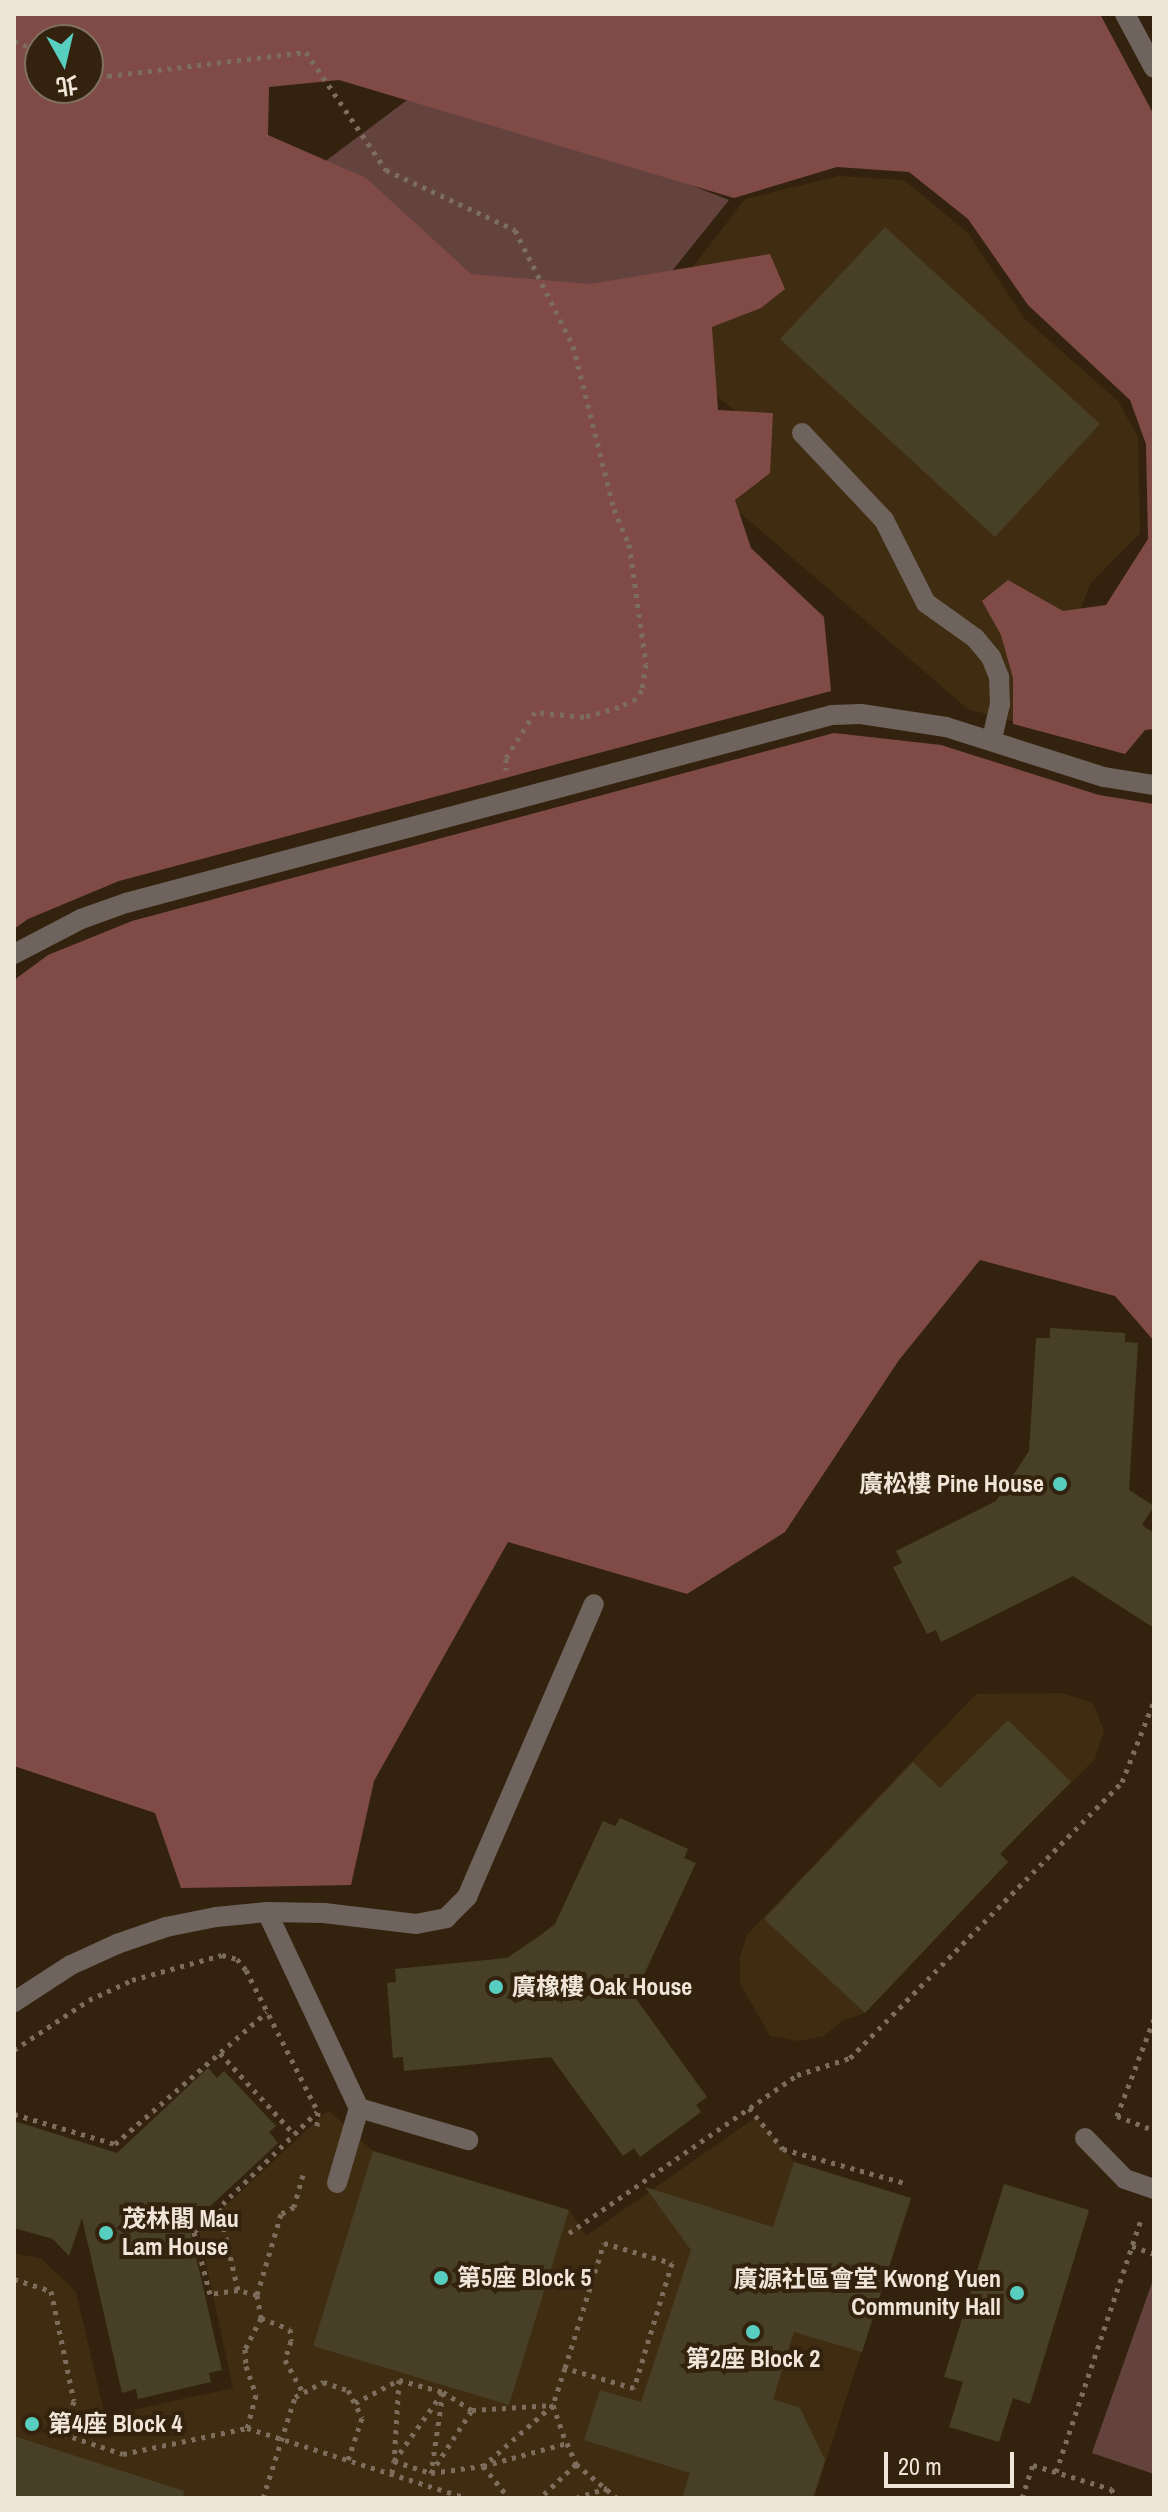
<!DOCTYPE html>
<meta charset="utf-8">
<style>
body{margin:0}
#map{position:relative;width:1168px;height:2512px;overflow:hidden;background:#33230e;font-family:"Archivo Narrow","Noto Sans TC",sans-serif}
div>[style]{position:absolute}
.built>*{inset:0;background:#402c10}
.green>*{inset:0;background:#64433f}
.forest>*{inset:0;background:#804b46}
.building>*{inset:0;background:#474027}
.path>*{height:5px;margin-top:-2.5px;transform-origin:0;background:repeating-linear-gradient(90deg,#7c6d5c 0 4px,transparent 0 10px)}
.minor>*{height:20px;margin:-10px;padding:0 10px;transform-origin:10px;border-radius:10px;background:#6f635d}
.dots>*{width:22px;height:22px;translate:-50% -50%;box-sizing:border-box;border:4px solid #33230e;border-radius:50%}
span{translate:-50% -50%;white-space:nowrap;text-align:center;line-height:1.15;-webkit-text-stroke:8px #33230e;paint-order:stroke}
.poi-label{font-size:24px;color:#f0e5d9;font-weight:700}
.right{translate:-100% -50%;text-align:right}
.left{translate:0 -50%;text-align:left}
.frame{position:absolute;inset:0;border:16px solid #f0e5d9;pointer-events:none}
.north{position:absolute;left:24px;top:24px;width:80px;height:80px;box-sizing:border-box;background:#33230e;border:2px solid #7f715f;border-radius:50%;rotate:172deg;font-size:22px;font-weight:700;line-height:32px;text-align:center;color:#f0e5d9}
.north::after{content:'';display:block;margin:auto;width:28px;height:36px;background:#58cec1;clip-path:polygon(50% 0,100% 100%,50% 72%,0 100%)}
.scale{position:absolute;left:884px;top:2452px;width:130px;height:36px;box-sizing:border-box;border:4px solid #f0e5d9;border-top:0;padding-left:10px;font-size:24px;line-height:28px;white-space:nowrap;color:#f0e5d9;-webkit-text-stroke:6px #33230e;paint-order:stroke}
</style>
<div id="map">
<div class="built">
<i style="clip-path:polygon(839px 176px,904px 180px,968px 233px,1025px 319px,1118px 401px,1138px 437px,1140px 533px,1090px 584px,1035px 727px,968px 709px,717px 493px,759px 430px,641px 335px,745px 199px)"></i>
<i style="clip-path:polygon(1062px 1693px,1093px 1703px,1104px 1731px,1095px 1759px,1000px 1853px,1008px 1862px,865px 2013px,842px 2021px,824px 2036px,798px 2041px,770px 2036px,740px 1983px,740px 1957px,747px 1935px,976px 1694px)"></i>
<i style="clip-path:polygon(328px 2110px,373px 2151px,569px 2210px,586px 2236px,756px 2117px,794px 2162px,911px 2198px,814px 2498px,14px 2498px,14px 2253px,42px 2259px,76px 2292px,105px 2416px,233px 2388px,199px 2231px)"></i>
</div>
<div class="green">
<i style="clip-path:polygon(430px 83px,729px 200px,611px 347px,149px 293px)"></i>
<i style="clip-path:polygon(1154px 2277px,1154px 2474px,1092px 2453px)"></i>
</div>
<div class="forest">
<i style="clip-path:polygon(evenodd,14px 14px,1100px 14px,1154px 115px,1154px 729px,1145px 730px,1125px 754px,1013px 724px,1013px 678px,1001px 635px,982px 601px,1008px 580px,1063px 611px,1106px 605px,1148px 539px,1146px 444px,1130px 400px,1028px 305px,968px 219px,909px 172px,837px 167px,734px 198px,339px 80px,269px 87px,268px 135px,366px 178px,471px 274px,590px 284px,770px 254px,785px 289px,761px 308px,712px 327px,718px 410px,773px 413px,770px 473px,735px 500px,751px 548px,824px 617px,831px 691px,119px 881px,28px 919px,14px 929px,14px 14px,40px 40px,88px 40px,88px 88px,40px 88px,40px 40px)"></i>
<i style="clip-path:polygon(834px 733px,941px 745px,1099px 795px,1154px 804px,1154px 1341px,1115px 1296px,980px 1260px,899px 1360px,785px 1532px,687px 1594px,508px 1542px,374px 1781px,351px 1885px,181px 1888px,155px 1813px,14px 1766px,14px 980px,48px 955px,132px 921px)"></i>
</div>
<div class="building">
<i style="clip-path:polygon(885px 227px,1100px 424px,995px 537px,780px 339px)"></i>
<i style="clip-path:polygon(1050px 1328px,1125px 1333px,1125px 1342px,1138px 1343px,1129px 1490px,1154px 1506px,1142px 1525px,1154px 1533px,1154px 1628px,1073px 1576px,941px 1642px,936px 1630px,927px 1634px,893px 1567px,902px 1563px,896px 1551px,996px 1501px,1029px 1451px,1036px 1338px,1050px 1338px)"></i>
<i style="clip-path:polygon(1008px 1720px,1071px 1782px,1000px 1854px,1008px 1862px,865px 2013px,764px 1919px,913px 1762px,940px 1788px)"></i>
<i style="clip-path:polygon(620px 1818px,688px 1849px,684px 1858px,696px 1863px,634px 1996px,707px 2097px,696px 2105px,701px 2112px,640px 2157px,634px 2148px,623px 2156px,551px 2057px,404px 2071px,403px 2057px,393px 2058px,387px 1983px,396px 1982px,395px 1969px,507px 1958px,538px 1937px,555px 1924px,603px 1821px,615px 1826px)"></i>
<i style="clip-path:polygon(208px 2068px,217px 2078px,224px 2071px,276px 2126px,269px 2132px,278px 2143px,189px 2226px,222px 2370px,209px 2373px,211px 2382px,138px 2399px,136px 2389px,122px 2393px,82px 2218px,69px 2256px,53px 2239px,14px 2228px,14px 2121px,117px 2153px)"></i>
<i style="clip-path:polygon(373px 2151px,569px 2210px,509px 2405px,313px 2346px)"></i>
<i style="clip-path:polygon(794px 2162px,911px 2198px,862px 2352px,794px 2332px,773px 2399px,800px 2408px,825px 2460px,813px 2498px,682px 2498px,690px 2473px,584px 2440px,600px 2390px,641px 2402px,691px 2250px,645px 2187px,773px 2227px)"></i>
<i style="clip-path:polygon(1004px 2184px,1089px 2210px,1030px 2404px,1013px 2398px,999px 2442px,949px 2427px,963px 2382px,944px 2377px)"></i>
<i style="clip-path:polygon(14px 2436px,184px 2491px,183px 2498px,14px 2498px)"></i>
</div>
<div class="path">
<i style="left:14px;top:41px;width:28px;rotate:21deg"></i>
<i style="left:88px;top:69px;width:21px;rotate:19deg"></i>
<i style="left:108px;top:76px;width:199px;rotate:-6.9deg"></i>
<i style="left:306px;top:52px;width:143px;rotate:55.9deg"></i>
<i style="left:386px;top:170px;width:142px;rotate:24.9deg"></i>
<i style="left:515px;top:230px;width:130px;rotate:63.4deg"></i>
<i style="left:573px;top:346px;width:168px;rotate:75.9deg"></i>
<i style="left:614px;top:509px;width:38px;rotate:67deg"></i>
<i style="left:629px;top:544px;width:121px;rotate:81.9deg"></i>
<i style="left:646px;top:664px;width:26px;rotate:99deg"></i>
<i style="left:642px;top:690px;width:11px;rotate:124deg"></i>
<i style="left:636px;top:699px;width:19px;rotate:155deg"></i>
<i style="left:619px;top:707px;width:36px;rotate:164deg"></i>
<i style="left:584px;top:717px;width:49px;rotate:-174.2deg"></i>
<i style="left:535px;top:712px;width:54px;rotate:122.2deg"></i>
<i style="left:506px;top:758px;width:12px;rotate:90deg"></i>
<i style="left:1154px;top:2019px;width:104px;rotate:110.9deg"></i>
<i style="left:1117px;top:2116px;width:40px;rotate:21deg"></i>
<i style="left:14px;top:2050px;width:90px;rotate:-33.7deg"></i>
<i style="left:89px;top:2000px;width:47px;rotate:-24.9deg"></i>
<i style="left:132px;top:1980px;width:93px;rotate:-15.5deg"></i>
<i style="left:222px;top:1955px;width:16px;rotate:15deg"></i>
<i style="left:237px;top:1959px;width:14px;rotate:51deg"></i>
<i style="left:246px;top:1970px;width:159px;rotate:63.1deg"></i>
<i style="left:318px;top:2112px;width:15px;rotate:94deg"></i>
<i style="left:220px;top:2053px;width:110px;rotate:47.6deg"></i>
<i style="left:749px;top:2108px;width:53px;rotate:50.3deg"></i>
<i style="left:783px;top:2149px;width:127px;rotate:15.6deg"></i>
<i style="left:14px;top:2114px;width:105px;rotate:16.5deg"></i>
<i style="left:115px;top:2144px;width:201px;rotate:-41deg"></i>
<i style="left:303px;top:2175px;width:33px;rotate:106deg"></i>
<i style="left:294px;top:2207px;width:15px;rotate:152deg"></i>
<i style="left:281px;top:2214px;width:84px;rotate:106.5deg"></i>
<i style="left:257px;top:2295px;width:23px;rotate:80deg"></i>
<i style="left:261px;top:2318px;width:35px;rotate:117deg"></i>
<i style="left:245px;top:2349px;width:17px;rotate:87deg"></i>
<i style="left:246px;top:2366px;width:31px;rotate:71deg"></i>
<i style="left:256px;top:2395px;width:34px;rotate:105deg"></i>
<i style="left:247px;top:2428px;width:231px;rotate:17.7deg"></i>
<i style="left:219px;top:2208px;width:84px;rotate:77deg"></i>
<i style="left:569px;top:2233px;width:277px;rotate:-34.7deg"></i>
<i style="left:797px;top:2075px;width:56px;rotate:-17.8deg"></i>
<i style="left:850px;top:2058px;width:388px;rotate:-45.4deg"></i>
<i style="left:1122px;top:1782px;width:87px;rotate:-68.4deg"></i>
<i style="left:604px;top:2243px;width:71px;rotate:16.4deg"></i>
<i style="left:672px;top:2263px;width:131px;rotate:106.9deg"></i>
<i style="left:634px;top:2388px;width:72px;rotate:-163.8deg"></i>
<i style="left:565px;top:2368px;width:131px;rotate:-72.7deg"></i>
<i style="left:1132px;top:2246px;width:23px;rotate:20deg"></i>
<i style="left:14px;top:2279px;width:39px;rotate:18deg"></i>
<i style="left:51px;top:2291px;width:112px;rotate:78.2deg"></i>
<i style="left:74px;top:2401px;width:35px;rotate:108deg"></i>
<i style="left:63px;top:2434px;width:63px;rotate:18.4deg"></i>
<i style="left:123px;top:2454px;width:127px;rotate:-11.8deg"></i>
<i style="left:257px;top:2295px;width:20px;rotate:-165deg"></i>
<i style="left:238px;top:2290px;width:28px;rotate:172deg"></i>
<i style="left:210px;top:2294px;width:64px;rotate:-104.5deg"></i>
<i style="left:194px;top:2232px;width:172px;rotate:-44.3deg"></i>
<i style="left:261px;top:2318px;width:31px;rotate:21deg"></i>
<i style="left:290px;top:2329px;width:12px;rotate:85deg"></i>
<i style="left:291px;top:2341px;width:20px;rotate:108deg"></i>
<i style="left:285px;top:2360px;width:38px;rotate:61deg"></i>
<i style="left:565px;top:2368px;width:39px;rotate:108deg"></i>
<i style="left:553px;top:2405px;width:40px;rotate:71.1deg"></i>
<i style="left:399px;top:2380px;width:81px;rotate:93.5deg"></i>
<i style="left:394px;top:2461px;width:85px;rotate:-54.6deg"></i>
<i style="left:443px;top:2392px;width:82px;rotate:98.4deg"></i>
<i style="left:431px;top:2473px;width:75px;rotate:-56.9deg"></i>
<i style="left:472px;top:2410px;width:81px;rotate:-3.5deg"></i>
<i style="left:553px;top:2405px;width:93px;rotate:138.9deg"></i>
<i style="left:483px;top:2466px;width:87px;rotate:-15.3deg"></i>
<i style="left:567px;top:2443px;width:23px;rotate:67deg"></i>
<i style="left:576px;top:2464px;width:50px;rotate:136.6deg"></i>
<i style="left:355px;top:2403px;width:50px;rotate:-27.6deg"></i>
<i style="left:399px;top:2380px;width:46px;rotate:15.3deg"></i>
<i style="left:443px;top:2392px;width:34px;rotate:32deg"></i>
<i style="left:576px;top:2464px;width:53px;rotate:39.7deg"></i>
<i style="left:1056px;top:2472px;width:267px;rotate:-71.4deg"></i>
<i style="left:392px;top:2473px;width:12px;rotate:-81deg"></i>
<i style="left:394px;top:2461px;width:39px;rotate:18deg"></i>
<i style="left:431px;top:2473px;width:52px;rotate:-7.7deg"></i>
<i style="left:483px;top:2466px;width:41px;rotate:50.9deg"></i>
<i style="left:263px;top:2498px;width:106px;rotate:-72.4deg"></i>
<i style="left:295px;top:2397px;width:32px;rotate:-28deg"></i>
<i style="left:323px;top:2382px;width:26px;rotate:18deg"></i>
<i style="left:348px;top:2390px;width:31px;rotate:63deg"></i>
<i style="left:362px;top:2418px;width:44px;rotate:108.4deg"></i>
<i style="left:576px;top:2498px;width:33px;rotate:-18deg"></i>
<i style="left:607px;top:2488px;width:12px;rotate:121deg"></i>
<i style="left:1022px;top:2498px;width:35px;rotate:-72deg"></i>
<i style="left:1033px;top:2465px;width:82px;rotate:17.1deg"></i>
<i style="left:1111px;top:2489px;width:11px;rotate:56deg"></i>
</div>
<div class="minor">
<i style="left:1125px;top:14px;width:61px;rotate:61.8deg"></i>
<i style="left:802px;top:433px;width:120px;rotate:46.7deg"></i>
<i style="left:884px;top:520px;width:93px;rotate:63.2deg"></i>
<i style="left:926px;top:603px;width:60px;rotate:35.5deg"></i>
<i style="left:975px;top:638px;width:25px;rotate:50deg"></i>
<i style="left:991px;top:657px;width:22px;rotate:68deg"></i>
<i style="left:999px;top:677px;width:27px;rotate:88deg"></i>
<i style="left:1000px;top:704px;width:37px;rotate:103deg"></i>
<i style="left:14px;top:954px;width:76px;rotate:-27.6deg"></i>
<i style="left:81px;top:919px;width:48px;rotate:-19.6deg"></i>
<i style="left:126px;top:903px;width:731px;rotate:-14.91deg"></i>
<i style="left:832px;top:715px;width:29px;rotate:-2deg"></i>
<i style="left:861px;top:714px;width:86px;rotate:8.7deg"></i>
<i style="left:946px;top:727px;width:166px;rotate:17.6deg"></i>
<i style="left:1104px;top:777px;width:51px;rotate:9.1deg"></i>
<i style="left:267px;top:1912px;width:217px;rotate:64.9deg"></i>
<i style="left:14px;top:2002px;width:68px;rotate:-33deg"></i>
<i style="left:71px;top:1965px;width:51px;rotate:-24.5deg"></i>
<i style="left:117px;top:1944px;width:52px;rotate:-19.1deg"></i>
<i style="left:166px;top:1927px;width:51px;rotate:-11.3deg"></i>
<i style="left:216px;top:1917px;width:51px;rotate:-5.6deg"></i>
<i style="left:267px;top:1912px;width:57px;rotate:1deg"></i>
<i style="left:324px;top:1913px;width:93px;rotate:6.8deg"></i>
<i style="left:416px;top:1924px;width:31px;rotate:-11deg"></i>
<i style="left:446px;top:1918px;width:30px;rotate:-45deg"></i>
<i style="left:467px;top:1897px;width:319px;rotate:-66.6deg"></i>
<i style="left:1085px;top:2138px;width:57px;rotate:45.7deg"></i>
<i style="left:1125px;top:2179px;width:31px;rotate:19deg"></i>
<i style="left:337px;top:2183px;width:78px;rotate:-73.7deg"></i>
<i style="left:359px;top:2108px;width:114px;rotate:16.4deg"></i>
</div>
<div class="dots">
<i style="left:1060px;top:1484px;background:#58cec1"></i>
<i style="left:496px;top:1987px;background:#58cec1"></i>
<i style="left:106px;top:2233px;background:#58cec1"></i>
<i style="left:441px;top:2278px;background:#58cec1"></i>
<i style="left:1017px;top:2293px;background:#58cec1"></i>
<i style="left:753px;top:2332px;background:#58cec1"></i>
<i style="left:32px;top:2424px;background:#58cec1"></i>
</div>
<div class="poi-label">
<span class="right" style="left:1044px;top:1484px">廣松樓 Pine House</span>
<span class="left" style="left:512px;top:1987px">廣橡樓 Oak House</span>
<span class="left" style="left:122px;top:2233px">茂林閣 Mau<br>Lam House</span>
<span class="left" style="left:457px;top:2278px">第5座 Block 5</span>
<span class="right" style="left:1001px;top:2293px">廣源社區會堂 Kwong Yuen<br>Community Hall</span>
<span style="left:753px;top:2359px">第2座 Block 2</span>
<span class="left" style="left:48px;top:2424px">第4座 Block 4</span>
</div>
<div class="frame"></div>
<div class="north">北</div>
<div class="scale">20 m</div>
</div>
